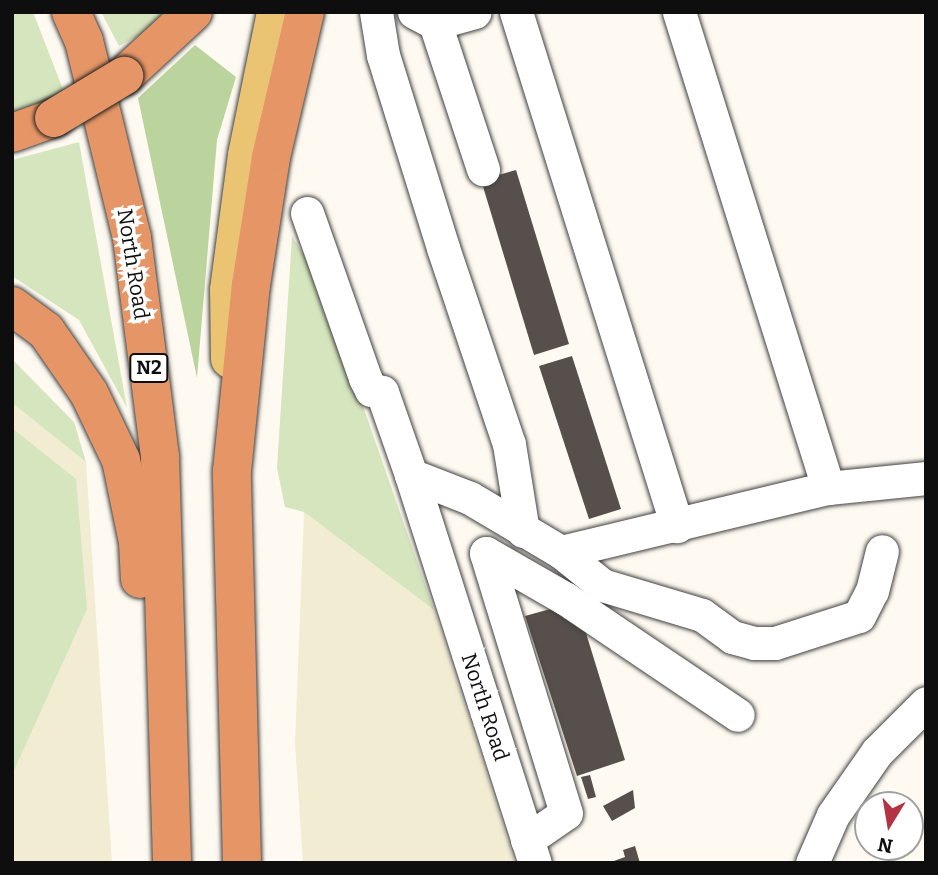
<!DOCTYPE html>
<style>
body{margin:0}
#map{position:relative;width:938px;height:875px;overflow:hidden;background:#fefaf1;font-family:Bitter,serif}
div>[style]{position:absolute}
.farmland>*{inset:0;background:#f2ecd3}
.green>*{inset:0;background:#d5e5bd}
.forest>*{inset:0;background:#bbd49e}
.building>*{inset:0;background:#564f4b}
.roads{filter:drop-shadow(0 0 2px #414141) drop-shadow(0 0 2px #414141)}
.minor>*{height:33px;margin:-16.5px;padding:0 16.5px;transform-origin:16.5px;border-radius:16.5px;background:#fff}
.major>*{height:38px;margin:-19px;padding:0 19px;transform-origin:19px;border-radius:19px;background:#ebc473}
.highway>*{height:38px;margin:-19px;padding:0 19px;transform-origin:19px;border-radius:19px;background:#e69666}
.bridges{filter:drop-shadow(0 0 2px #1f1f1f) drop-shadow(0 0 2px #1f1f1f)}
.highway-bridge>*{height:38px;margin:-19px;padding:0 19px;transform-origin:19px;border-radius:19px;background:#e69666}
span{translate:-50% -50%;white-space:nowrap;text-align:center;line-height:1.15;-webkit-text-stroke:7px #fff;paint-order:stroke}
.shield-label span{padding:2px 5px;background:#fff;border:2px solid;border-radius:5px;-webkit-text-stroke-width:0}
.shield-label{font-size:19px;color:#0e0e0e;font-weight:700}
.street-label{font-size:21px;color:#0e0e0e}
.frame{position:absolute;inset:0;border:14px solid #0e0e0e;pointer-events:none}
.north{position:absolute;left:854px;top:791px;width:70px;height:70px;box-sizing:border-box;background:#fff;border:2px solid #9f9f9f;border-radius:50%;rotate:191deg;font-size:19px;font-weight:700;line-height:28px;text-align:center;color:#0e0e0e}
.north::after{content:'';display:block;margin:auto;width:24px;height:32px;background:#b13344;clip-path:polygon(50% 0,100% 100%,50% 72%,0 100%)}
</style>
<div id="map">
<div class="farmland">
<i style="clip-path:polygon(12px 403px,86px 462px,112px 863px,12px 863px)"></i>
<i style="clip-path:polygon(304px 512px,434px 610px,515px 863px,303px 863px,295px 743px)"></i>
</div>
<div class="green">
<i style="clip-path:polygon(12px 12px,33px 12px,64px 92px,12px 119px)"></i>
<i style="clip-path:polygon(101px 12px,171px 12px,164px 22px,119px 46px)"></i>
<i style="clip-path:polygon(79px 142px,127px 408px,79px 320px,12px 276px,12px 160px)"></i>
<i style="clip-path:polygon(292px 236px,319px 280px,434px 610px,304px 512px,285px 507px,277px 468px)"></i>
<i style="clip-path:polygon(12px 359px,74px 422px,86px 462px,12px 403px)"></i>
<i style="clip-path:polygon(12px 428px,76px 479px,87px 609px,12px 775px)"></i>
</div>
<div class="forest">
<i style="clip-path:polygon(195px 45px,236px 77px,217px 140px,197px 378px,138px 98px)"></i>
</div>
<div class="building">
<i style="clip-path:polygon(516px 170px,569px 344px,534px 355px,481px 180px)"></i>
<i style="clip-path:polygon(572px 356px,621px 509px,589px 519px,539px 366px)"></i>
<i style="clip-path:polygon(554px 608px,582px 620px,625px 760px,577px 776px,525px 616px)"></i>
<i style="clip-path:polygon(590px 775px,596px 797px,588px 799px,581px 777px)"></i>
<i style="clip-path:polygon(633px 790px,635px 808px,612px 821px,603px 806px)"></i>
<i style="clip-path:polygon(635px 846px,640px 863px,608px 863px,625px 857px,623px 850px)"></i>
</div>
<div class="roads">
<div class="minor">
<i style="left:376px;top:12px;width:44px;rotate:80.8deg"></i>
<i style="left:383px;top:55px;width:202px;rotate:72.7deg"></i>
<i style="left:443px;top:248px;width:207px;rotate:71.4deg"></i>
<i style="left:509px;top:444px;width:88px;rotate:80.9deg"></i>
<i style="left:414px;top:12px;width:24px;rotate:28deg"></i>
<i style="left:435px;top:23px;width:41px;rotate:-15.4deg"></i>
<i style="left:516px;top:12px;width:539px;rotate:72.61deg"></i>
<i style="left:679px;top:12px;width:499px;rotate:72.6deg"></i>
<i style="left:435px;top:23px;width:154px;rotate:71.8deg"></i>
<i style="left:307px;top:213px;width:175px;rotate:70.6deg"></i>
<i style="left:365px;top:378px;width:13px;rotate:63deg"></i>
<i style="left:371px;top:390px;width:11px;rotate:10deg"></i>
<i style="left:382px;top:392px;width:88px;rotate:70.7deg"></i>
<i style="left:411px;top:475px;width:407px;rotate:72.3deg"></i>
<i style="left:411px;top:475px;width:63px;rotate:21.3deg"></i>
<i style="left:470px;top:498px;width:106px;rotate:30.7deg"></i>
<i style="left:561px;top:552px;width:275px;rotate:-13.5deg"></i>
<i style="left:828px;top:488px;width:99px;rotate:-5.8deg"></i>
<i style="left:561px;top:552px;width:53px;rotate:38.8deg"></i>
<i style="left:602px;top:585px;width:104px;rotate:16.7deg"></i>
<i style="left:702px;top:615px;width:37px;rotate:36deg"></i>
<i style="left:732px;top:637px;width:23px;rotate:15deg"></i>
<i style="left:754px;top:643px;width:21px"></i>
<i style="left:775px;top:643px;width:88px;rotate:-17.8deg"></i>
<i style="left:859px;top:616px;width:28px;rotate:-63deg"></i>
<i style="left:872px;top:591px;width:41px;rotate:-76deg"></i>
<i style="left:527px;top:840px;width:47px;rotate:-34.7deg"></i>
<i style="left:566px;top:813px;width:272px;rotate:-107.1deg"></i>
<i style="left:486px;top:553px;width:92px;rotate:29.9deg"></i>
<i style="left:566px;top:599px;width:207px;rotate:34deg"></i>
<i style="left:812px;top:863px;width:52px;rotate:-66.4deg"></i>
<i style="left:833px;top:815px;width:77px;rotate:-55.1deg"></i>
<i style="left:877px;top:752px;width:69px;rotate:-45deg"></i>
</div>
<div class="major">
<i style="left:230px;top:359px;width:69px;rotate:-90.8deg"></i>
<i style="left:229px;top:290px;width:136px;rotate:-82.4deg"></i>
<i style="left:247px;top:155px;width:146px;rotate:-78.5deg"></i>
</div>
<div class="highway">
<i style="left:71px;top:12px;width:32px;rotate:66deg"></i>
<i style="left:84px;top:41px;width:203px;rotate:76.3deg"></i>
<i style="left:132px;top:238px;width:221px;rotate:82.7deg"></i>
<i style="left:160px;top:457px;width:406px;rotate:88.3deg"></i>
<i style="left:124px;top:76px;width:94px;rotate:-42.8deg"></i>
<i style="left:12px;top:133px;width:45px;rotate:-19.7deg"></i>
<i style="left:12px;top:306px;width:42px;rotate:36.3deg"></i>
<i style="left:46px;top:331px;width:75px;rotate:55.3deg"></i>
<i style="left:89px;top:393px;width:74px;rotate:64.5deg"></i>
<i style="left:121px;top:460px;width:84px;rotate:78.3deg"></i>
<i style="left:138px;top:542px;width:37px;rotate:87deg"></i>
<i style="left:242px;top:863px;width:392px;rotate:-91.5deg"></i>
<i style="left:232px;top:471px;width:187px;rotate:-84.2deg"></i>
<i style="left:251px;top:285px;width:130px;rotate:-81.1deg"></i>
<i style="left:271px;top:157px;width:149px;rotate:-76.8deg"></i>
</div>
</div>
<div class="bridges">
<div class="highway-bridge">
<i style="left:54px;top:118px;width:82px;rotate:-31deg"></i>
</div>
</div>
<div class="shield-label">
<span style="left:149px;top:368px">N2</span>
</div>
<div class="street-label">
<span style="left:133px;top:264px;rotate:81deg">North Road</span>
<span style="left:485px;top:707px;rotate:72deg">North Road</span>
</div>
<div class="frame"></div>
<div class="north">N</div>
</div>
